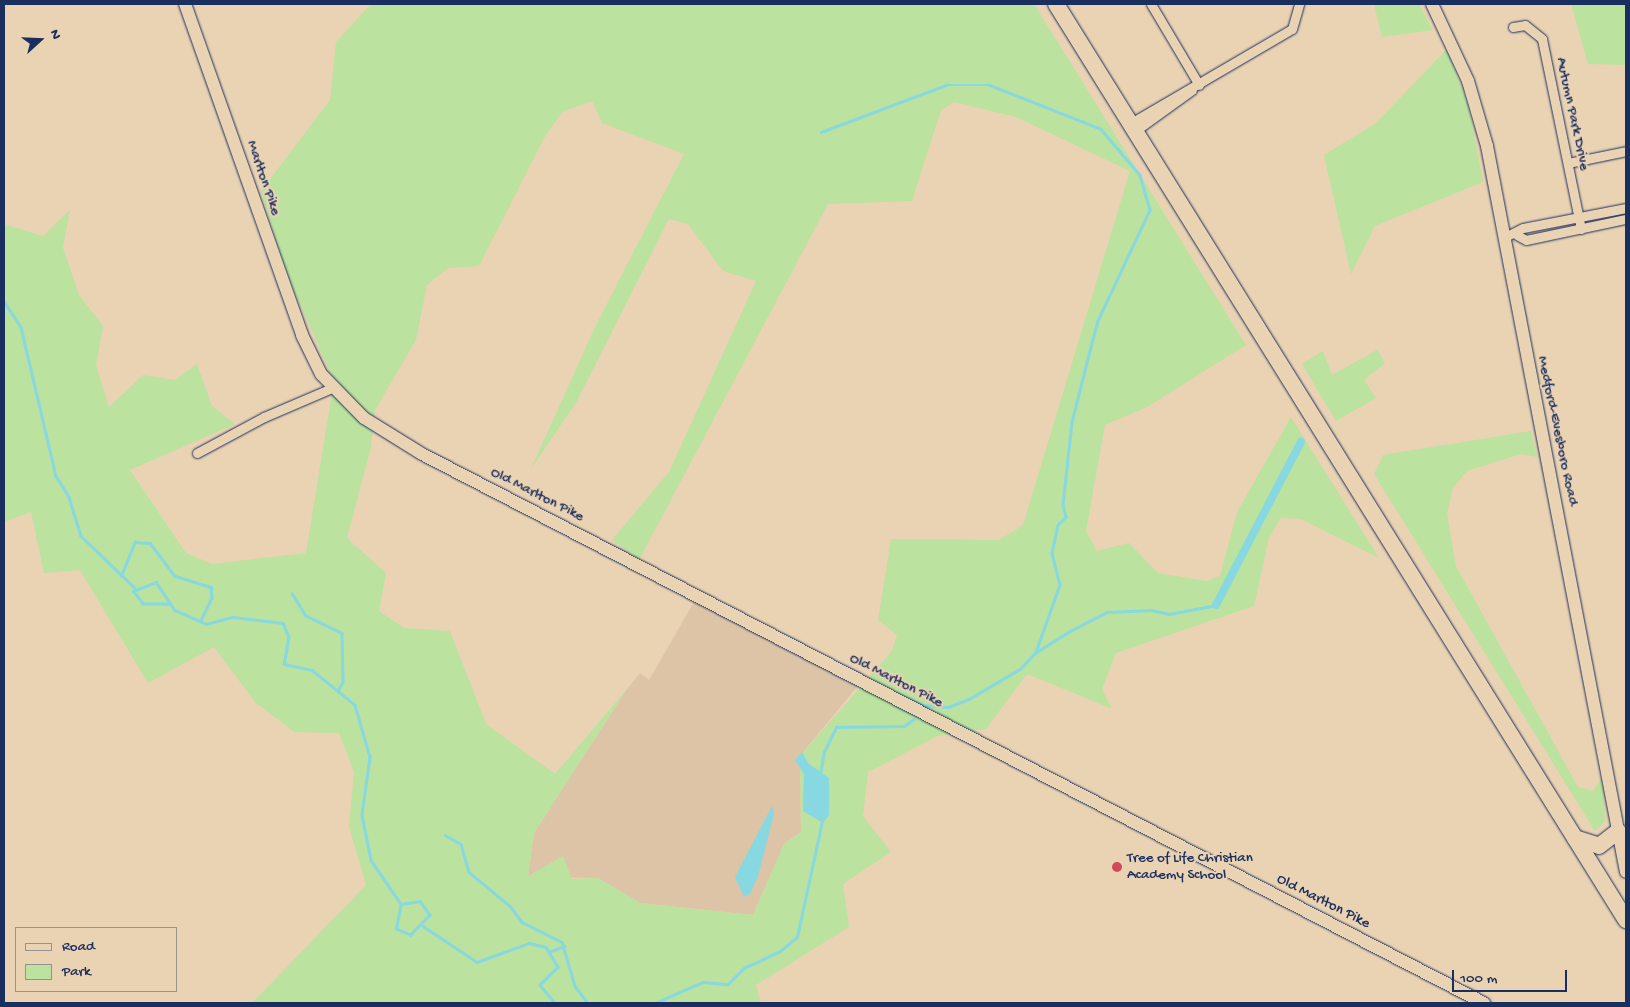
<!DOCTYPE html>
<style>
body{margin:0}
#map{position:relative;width:1630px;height:1007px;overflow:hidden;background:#ead3b3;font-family:"Gochi Hand",sans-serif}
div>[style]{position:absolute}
.built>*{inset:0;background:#ddc4a7}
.green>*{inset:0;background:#bbe29e}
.water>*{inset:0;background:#87d8e0}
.stream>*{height:2.5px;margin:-1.25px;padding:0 1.25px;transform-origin:1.25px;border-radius:1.25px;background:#87d8e0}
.canal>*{height:8px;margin:-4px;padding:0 4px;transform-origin:4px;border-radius:4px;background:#87d8e0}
.roads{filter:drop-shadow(0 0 1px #1b2f5e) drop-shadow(0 0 1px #1b2f5e)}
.street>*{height:9px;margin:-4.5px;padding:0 4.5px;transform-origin:4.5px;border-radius:4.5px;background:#ead3b3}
.secondary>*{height:12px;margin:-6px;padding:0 6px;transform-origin:6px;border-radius:6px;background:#ead3b3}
.highway>*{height:16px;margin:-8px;padding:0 8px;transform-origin:8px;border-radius:8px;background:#ead3b3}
.dots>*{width:14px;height:14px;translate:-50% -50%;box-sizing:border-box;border:2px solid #ead3b3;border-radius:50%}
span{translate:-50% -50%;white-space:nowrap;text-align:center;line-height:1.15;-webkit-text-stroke:4px #ead3b3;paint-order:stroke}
.street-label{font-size:15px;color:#1b2f5e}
.poi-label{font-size:15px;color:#1b2f5e}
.left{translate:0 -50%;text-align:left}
.frame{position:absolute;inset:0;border:5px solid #1b2f5e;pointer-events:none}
.legend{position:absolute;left:15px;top:927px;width:162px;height:65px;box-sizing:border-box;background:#ead3b3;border:1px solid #979191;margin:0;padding:6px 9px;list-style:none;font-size:15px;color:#1b2f5e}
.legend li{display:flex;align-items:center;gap:10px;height:25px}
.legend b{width:25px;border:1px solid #979191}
.north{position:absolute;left:15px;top:15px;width:50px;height:50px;-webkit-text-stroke:4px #ead3b3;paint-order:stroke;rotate:70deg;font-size:14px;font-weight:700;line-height:20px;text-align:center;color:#1b2f5e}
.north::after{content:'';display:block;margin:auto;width:18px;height:22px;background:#1b2f5e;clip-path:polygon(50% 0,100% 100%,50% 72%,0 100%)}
.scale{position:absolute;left:1452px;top:970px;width:115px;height:22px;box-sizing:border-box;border:2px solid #1b2f5e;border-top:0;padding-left:6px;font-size:15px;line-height:18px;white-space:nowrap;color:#1b2f5e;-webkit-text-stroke:4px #ead3b3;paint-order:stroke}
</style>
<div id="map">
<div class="built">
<i style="clip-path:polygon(698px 595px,866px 676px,800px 756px,801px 832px,784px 844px,753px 915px,640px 903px,598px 878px,528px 877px,534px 833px,627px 689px,640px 673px,649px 680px)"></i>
</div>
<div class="green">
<i style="clip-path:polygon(evenodd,371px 4px,1034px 4px,1246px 345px,1147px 407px,1105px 425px,1086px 531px,1097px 551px,1129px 543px,1158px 573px,1207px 581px,1220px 576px,1237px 512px,1291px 417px,1379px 558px,1301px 519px,1281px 518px,1269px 538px,1254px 606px,1116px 653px,1102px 689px,1112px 709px,1027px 674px,986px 729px,938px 736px,868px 772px,863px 816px,891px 852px,843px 884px,849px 927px,756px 985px,761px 1003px,252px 1003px,366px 885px,349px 827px,354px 772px,339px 733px,294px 732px,255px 702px,214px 647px,148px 683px,80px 570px,44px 573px,31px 512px,4px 522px,4px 224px,43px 236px,70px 210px,63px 248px,79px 295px,103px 326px,96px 365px,109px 407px,143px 375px,175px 380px,197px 364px,212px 406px,235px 424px,130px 470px,186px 553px,212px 564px,306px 553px,334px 381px,287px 275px,261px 191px,330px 100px,336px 42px,371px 4px,592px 101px,602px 123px,684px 154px,595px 327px,531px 469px,577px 401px,669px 219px,688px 224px,723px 271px,756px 281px,669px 472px,612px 540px,639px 560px,828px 204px,912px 201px,941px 110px,954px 102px,1016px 117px,1130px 171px,1023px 525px,999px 540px,891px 539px,878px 620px,897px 635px,892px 651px,800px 756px,801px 832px,784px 844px,753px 915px,640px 903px,598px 878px,572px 879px,563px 856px,528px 876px,534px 833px,627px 689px,555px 774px,486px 724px,450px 631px,404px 628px,379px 611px,386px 573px,347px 538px,371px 447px,375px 410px,416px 340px,427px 285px,448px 268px,479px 266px,544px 138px,562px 112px,592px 101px)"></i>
<i style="clip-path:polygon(1374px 4px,1419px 4px,1433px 30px,1382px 37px)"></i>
<i style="clip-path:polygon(1571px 4px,1626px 4px,1626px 65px,1588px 64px)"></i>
<i style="clip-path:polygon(1447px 49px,1469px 107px,1483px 182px,1375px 226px,1351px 274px,1324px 155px,1376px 123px)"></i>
<i style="clip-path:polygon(1377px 350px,1385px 363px,1364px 380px,1376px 398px,1336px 421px,1302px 364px,1323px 351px,1332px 375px)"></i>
<i style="clip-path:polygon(1531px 431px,1537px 457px,1521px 454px,1467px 471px,1453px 488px,1447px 514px,1456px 566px,1578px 787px,1593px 791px,1603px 776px,1605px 822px,1595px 831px,1374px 474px,1383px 455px)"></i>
</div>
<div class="water">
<i style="clip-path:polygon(802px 752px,809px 764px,829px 778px,829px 815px,823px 823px,803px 811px,804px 774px,795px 760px)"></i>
<i style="clip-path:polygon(772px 806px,774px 814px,758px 876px,750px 894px,744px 897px,735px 877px)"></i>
</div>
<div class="stream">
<i style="left:821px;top:132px;width:134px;rotate:-20.6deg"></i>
<i style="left:946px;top:85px;width:44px"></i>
<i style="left:990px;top:85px;width:119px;rotate:21.6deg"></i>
<i style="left:1101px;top:129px;width:60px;rotate:49.7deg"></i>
<i style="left:1140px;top:175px;width:36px;rotate:74deg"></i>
<i style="left:1150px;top:210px;width:123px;rotate:115.1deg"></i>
<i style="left:1098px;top:321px;width:27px;rotate:105deg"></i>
<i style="left:1091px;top:347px;width:77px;rotate:104.2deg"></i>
<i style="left:1072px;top:422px;width:83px;rotate:96.2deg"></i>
<i style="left:1063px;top:505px;width:12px;rotate:76deg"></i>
<i style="left:1066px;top:517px;width:11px;rotate:135deg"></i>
<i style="left:1058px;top:525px;width:29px;rotate:102deg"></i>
<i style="left:1052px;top:553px;width:33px;rotate:76deg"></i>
<i style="left:1060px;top:585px;width:71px;rotate:109.7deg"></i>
<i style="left:4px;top:301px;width:31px;rotate:57deg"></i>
<i style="left:21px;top:327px;width:153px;rotate:76.8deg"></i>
<i style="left:56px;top:476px;width:25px;rotate:58deg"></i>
<i style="left:69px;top:497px;width:41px;rotate:72.9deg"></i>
<i style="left:81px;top:536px;width:75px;rotate:43.9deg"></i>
<i style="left:121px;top:576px;width:37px;rotate:-68deg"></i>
<i style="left:135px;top:542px;width:15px;rotate:4deg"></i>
<i style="left:150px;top:543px;width:41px;rotate:52.9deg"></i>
<i style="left:175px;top:576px;width:38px;rotate:17deg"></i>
<i style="left:211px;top:587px;width:11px;rotate:85deg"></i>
<i style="left:212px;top:598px;width:25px;rotate:116deg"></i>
<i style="left:292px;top:593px;width:26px;rotate:59deg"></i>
<i style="left:305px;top:615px;width:41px;rotate:25.9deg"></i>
<i style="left:342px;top:633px;width:49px;rotate:88.8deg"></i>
<i style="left:343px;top:682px;width:10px;rotate:119deg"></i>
<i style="left:170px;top:604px;width:27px;rotate:180deg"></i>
<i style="left:143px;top:604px;width:16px;rotate:-128deg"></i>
<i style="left:133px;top:591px;width:25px;rotate:-21deg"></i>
<i style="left:156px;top:582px;width:34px;rotate:56deg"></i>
<i style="left:175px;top:610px;width:34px;rotate:24deg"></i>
<i style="left:206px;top:624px;width:28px;rotate:-15deg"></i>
<i style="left:233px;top:617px;width:50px;rotate:6.8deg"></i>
<i style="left:283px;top:623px;width:15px;rotate:67deg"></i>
<i style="left:289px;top:637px;width:27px;rotate:100deg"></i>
<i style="left:284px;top:664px;width:29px;rotate:12deg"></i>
<i style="left:312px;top:670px;width:55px;rotate:39.1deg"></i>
<i style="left:355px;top:705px;width:54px;rotate:73.9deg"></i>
<i style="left:370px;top:757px;width:59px;rotate:97.9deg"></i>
<i style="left:362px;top:815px;width:46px;rotate:78.7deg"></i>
<i style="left:371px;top:860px;width:53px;rotate:55.7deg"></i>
<i style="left:401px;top:904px;width:19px;rotate:-9deg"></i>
<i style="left:420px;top:901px;width:17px;rotate:54deg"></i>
<i style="left:430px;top:915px;width:28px;rotate:134deg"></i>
<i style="left:411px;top:935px;width:16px;rotate:-158deg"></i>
<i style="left:396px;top:929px;width:25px;rotate:-79deg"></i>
<i style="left:921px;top:705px;width:27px;rotate:4deg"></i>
<i style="left:948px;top:707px;width:22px;rotate:-21deg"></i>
<i style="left:969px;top:699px;width:59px;rotate:-30.5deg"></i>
<i style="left:1020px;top:669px;width:22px;rotate:-47deg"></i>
<i style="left:1035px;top:653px;width:41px;rotate:-32.2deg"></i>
<i style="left:1070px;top:631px;width:42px;rotate:-27.2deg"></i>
<i style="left:1107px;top:612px;width:45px;rotate:-2.5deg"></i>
<i style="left:1152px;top:610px;width:17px;rotate:13deg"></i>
<i style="left:1169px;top:614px;width:48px;rotate:-10.8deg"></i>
<i style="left:820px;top:774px;width:22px;rotate:-80deg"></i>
<i style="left:824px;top:752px;width:28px;rotate:-64deg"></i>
<i style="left:836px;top:727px;width:68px;rotate:-0.8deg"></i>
<i style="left:904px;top:726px;width:12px;rotate:-35deg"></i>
<i style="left:445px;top:835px;width:18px;rotate:29deg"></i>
<i style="left:461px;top:844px;width:29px;rotate:74deg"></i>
<i style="left:469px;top:872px;width:53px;rotate:39.7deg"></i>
<i style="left:510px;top:906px;width:20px;rotate:53deg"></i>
<i style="left:522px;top:922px;width:45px;rotate:26.6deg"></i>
<i style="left:562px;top:942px;width:46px;rotate:73.5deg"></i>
<i style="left:575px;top:986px;width:21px;rotate:53deg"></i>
<i style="left:423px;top:926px;width:65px;rotate:33.7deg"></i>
<i style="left:477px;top:962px;width:55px;rotate:-20.1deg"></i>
<i style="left:529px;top:943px;width:17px;rotate:13deg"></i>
<i style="left:546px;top:947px;width:23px;rotate:59deg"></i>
<i style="left:558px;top:967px;width:25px;rotate:135deg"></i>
<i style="left:540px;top:985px;width:23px;rotate:50deg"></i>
<i style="left:551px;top:951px;width:14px;rotate:-21deg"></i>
<i style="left:655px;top:1003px;width:52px;rotate:-23.6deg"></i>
<i style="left:703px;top:982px;width:25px;rotate:5deg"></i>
<i style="left:728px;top:984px;width:23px;rotate:-45deg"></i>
<i style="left:744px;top:968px;width:38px;rotate:-25deg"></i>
<i style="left:779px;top:952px;width:23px;rotate:-40deg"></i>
<i style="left:797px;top:937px;width:119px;rotate:-77.8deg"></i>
</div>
<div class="canal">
<i style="left:1216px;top:605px;width:184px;rotate:-62.5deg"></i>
</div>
<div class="roads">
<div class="street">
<i style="left:1151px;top:4px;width:94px;rotate:59.3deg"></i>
<i style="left:1513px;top:27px;width:12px;rotate:-9deg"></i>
<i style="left:1525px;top:25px;width:22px;rotate:39deg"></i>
<i style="left:1542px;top:39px;width:194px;rotate:78.4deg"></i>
<i style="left:1131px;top:123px;width:186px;rotate:-30.3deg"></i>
<i style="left:1292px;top:29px;width:26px;rotate:-74deg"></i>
<i style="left:1135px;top:131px;width:70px;rotate:-35.7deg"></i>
<i style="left:1568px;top:163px;width:59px;rotate:-11.7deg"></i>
<i style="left:1517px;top:235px;width:10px;rotate:29deg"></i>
<i style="left:1526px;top:240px;width:102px;rotate:-11.9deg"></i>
<i style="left:1503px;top:238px;width:22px;rotate:-27deg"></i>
<i style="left:1523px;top:228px;width:105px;rotate:-11deg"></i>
<i style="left:197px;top:453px;width:76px;rotate:-28.2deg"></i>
<i style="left:264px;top:417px;width:74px;rotate:-23.1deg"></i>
</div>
<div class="secondary">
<i style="left:185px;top:4px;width:351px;rotate:70.5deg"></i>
<i style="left:302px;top:335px;width:43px;rotate:64deg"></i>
<i style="left:321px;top:374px;width:62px;rotate:45.7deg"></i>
<i style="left:364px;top:418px;width:68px;rotate:31.8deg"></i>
<i style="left:422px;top:454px;width:1196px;rotate:27.34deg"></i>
<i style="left:1432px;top:4px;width:85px;rotate:64.9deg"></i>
<i style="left:1468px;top:81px;width:68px;rotate:73.7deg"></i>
<i style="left:1487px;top:146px;width:739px;rotate:79.16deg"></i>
</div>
<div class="highway">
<i style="left:1056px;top:4px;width:1079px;rotate:58.11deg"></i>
<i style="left:1575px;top:838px;width:25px;rotate:18deg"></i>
<i style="left:1599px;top:846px;width:24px;rotate:-38deg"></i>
</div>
</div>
<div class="dots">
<i style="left:1117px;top:867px;background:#d1495b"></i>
</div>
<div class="street-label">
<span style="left:1572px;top:114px;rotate:78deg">Autumn Park Drive</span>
<span style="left:263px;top:178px;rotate:71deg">Marlton Pike</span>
<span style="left:1557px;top:431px;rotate:78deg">Medford-Evesboro Road</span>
<span style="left:537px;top:495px;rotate:27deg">Old Marlton Pike</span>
<span style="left:896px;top:681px;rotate:27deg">Old Marlton Pike</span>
<span style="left:1323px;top:902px;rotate:27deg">Old Marlton Pike</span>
</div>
<div class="poi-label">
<span class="left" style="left:1127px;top:867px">Tree of Life Christian<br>Academy School</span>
</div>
<div class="frame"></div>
<ul class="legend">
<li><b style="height:6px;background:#ead3b3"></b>Road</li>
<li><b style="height:14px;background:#bbe29e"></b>Park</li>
</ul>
<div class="north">N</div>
<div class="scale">100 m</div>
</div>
